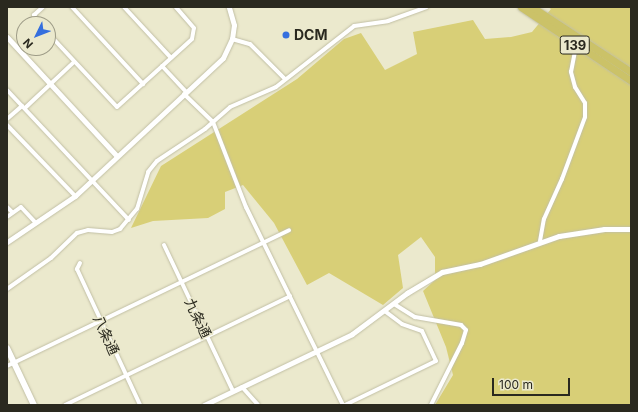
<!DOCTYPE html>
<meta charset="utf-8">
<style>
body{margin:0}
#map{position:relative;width:638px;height:412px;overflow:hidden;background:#ebe9cd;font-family:Inter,"Noto Sans JP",sans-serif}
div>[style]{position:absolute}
.green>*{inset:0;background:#d8cf77}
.roads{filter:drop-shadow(0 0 1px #c1bfa4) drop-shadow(0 0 1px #c1bfa4)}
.minor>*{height:4px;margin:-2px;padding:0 2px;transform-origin:2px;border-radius:2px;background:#fff}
.tertiary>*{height:5px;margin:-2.5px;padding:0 2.5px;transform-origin:2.5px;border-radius:2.5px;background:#fff}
.secondary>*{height:6px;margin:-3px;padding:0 3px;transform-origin:3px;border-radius:3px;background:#fff}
.trunk>*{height:7px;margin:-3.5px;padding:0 3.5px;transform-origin:3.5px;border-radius:3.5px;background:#cbc268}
.dots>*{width:11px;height:11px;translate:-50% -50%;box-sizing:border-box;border:2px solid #ebe9cd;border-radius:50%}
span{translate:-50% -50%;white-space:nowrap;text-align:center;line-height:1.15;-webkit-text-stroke:3px #ebe9cd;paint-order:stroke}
.shield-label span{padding:1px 3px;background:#ebe9cd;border:1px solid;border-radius:3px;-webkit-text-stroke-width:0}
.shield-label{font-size:13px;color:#2a291f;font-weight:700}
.poi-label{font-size:14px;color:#2a291f;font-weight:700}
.left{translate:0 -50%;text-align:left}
.street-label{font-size:14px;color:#2a291f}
.frame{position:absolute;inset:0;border:8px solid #2a291f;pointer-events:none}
.north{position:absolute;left:16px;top:16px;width:40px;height:40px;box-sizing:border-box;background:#ebe9cd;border:1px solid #9e9c87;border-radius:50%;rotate:227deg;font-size:11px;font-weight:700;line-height:16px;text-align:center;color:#2a291f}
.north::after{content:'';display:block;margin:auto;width:14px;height:18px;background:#356fde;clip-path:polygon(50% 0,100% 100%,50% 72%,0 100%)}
.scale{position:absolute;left:492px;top:378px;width:78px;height:18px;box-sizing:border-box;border:2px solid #2a291f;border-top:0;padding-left:5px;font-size:12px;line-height:14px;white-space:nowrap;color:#2a291f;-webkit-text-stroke:3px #ebe9cd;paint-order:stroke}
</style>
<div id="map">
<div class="green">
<i style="clip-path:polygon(548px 7px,631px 7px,631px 405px,435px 405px,453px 375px,446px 347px,423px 291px,435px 280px,435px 257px,421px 237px,398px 255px,403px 288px,383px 305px,329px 273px,307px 285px,274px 223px,243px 185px,225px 192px,225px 209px,208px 218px,153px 221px,131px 228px,161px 166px,297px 79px,344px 39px,361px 33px,385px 70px,417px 54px,413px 32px,473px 20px,485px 39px,511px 37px,532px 32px,551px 9px)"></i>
</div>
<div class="roads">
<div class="minor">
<i style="left:72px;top:7px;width:105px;rotate:47.3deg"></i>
<i style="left:124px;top:7px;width:69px;rotate:47.3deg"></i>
<i style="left:40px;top:24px;width:11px;rotate:-124deg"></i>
<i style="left:34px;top:15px;width:12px;rotate:-42deg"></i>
<i style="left:48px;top:33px;width:101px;rotate:47deg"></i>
<i style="left:117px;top:107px;width:101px;rotate:-42.2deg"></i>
<i style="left:192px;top:39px;width:11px;rotate:-80deg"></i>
<i style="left:194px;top:28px;width:28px;rotate:-131deg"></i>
<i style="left:232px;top:39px;width:19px;rotate:16deg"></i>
<i style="left:250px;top:44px;width:49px;rotate:45deg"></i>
<i style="left:162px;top:66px;width:35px;rotate:47deg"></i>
<i style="left:7px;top:90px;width:178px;rotate:46.8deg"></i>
<i style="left:184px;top:94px;width:40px;rotate:44deg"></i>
<i style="left:213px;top:122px;width:91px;rotate:68.8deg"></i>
<i style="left:246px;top:207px;width:220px;rotate:63.9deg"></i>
<i style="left:25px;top:108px;width:67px;rotate:-43.2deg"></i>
<i style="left:7px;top:119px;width:20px;rotate:-41deg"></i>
<i style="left:7px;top:125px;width:98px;rotate:46.2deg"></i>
<i style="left:7px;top:207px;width:7px;rotate:45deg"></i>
<i style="left:7px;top:217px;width:17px;rotate:-36deg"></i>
<i style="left:21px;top:207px;width:22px;rotate:47deg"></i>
<i style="left:540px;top:241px;width:22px;rotate:-80deg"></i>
<i style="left:544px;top:219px;width:44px;rotate:-65.8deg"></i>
<i style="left:562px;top:179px;width:66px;rotate:-69.6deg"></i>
<i style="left:585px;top:117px;width:14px;rotate:-90deg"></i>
<i style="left:585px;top:103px;width:19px;rotate:-122deg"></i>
<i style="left:575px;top:87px;width:16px;rotate:-105deg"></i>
<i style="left:571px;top:72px;width:26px;rotate:-79deg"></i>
<i style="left:164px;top:245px;width:161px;rotate:64.7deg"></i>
<i style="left:80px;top:263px;width:7px;rotate:117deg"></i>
<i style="left:77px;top:269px;width:150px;rotate:65.1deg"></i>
<i style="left:7px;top:289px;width:54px;rotate:-35.2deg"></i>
<i style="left:51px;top:258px;width:36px;rotate:-44deg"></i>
<i style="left:77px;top:233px;width:11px;rotate:-15deg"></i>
<i style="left:88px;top:230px;width:24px;rotate:5deg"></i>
<i style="left:112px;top:232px;width:9px;rotate:-21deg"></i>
<i style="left:120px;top:229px;width:26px;rotate:-50deg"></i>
<i style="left:137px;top:209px;width:39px;rotate:-73deg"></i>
<i style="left:148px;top:172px;width:14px;rotate:-51deg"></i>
<i style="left:157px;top:161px;width:58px;rotate:-33.7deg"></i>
<i style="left:205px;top:129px;width:33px;rotate:-41deg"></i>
<i style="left:230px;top:107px;width:50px;rotate:-23.5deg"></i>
<i style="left:276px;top:87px;width:99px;rotate:-38deg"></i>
<i style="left:354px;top:26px;width:34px;rotate:-8deg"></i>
<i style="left:388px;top:21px;width:41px;rotate:-19.7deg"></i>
<i style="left:394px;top:304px;width:25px;rotate:32deg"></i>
<i style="left:415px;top:317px;width:47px;rotate:9.9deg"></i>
<i style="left:461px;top:325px;width:7px;rotate:45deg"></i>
<i style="left:466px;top:330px;width:14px;rotate:107deg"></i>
<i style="left:462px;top:343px;width:69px;rotate:116.6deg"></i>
<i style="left:7px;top:366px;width:313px;rotate:-25.7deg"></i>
<i style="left:242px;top:387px;width:24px;rotate:48deg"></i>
<i style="left:65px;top:405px;width:250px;rotate:-25.8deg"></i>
<i style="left:345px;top:405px;width:101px;rotate:-25.8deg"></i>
<i style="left:436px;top:361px;width:33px;rotate:-115deg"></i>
<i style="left:422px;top:331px;width:21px;rotate:-161deg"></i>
<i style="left:402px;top:324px;width:21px;rotate:-143deg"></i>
</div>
<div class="tertiary">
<i style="left:7px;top:37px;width:162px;rotate:47.3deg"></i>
<i style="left:7px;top:242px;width:82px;rotate:-34.1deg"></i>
<i style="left:75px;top:196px;width:202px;rotate:-43deg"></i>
<i style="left:223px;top:58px;width:21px;rotate:-65deg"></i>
<i style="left:232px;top:39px;width:14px;rotate:-82deg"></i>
<i style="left:234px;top:25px;width:19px;rotate:-106deg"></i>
<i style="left:204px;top:405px;width:164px;rotate:-25.6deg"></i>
<i style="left:352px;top:334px;width:69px;rotate:-36.7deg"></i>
<i style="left:407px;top:293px;width:41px;rotate:-31deg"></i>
<i style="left:442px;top:272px;width:39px;rotate:-12deg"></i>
<i style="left:480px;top:264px;width:84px;rotate:-19.5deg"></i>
<i style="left:559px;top:236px;width:46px;rotate:-8.8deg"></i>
<i style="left:604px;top:229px;width:27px"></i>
</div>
<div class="secondary">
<i style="left:7px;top:348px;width:63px;rotate:64.7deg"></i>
</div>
<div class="trunk">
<i style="left:521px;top:7px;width:133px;rotate:33.9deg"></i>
<i style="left:532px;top:7px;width:118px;rotate:33.3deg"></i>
</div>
</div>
<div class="dots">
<i style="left:286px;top:35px;background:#356fde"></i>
</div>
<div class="shield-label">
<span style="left:575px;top:45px">139</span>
</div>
<div class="poi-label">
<span class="left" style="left:294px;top:35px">DCM</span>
</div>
<div class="street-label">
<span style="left:198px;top:318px;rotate:64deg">九条通</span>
<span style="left:106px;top:335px;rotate:65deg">八条通</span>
</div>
<div class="frame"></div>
<div class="north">N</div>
<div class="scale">100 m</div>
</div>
